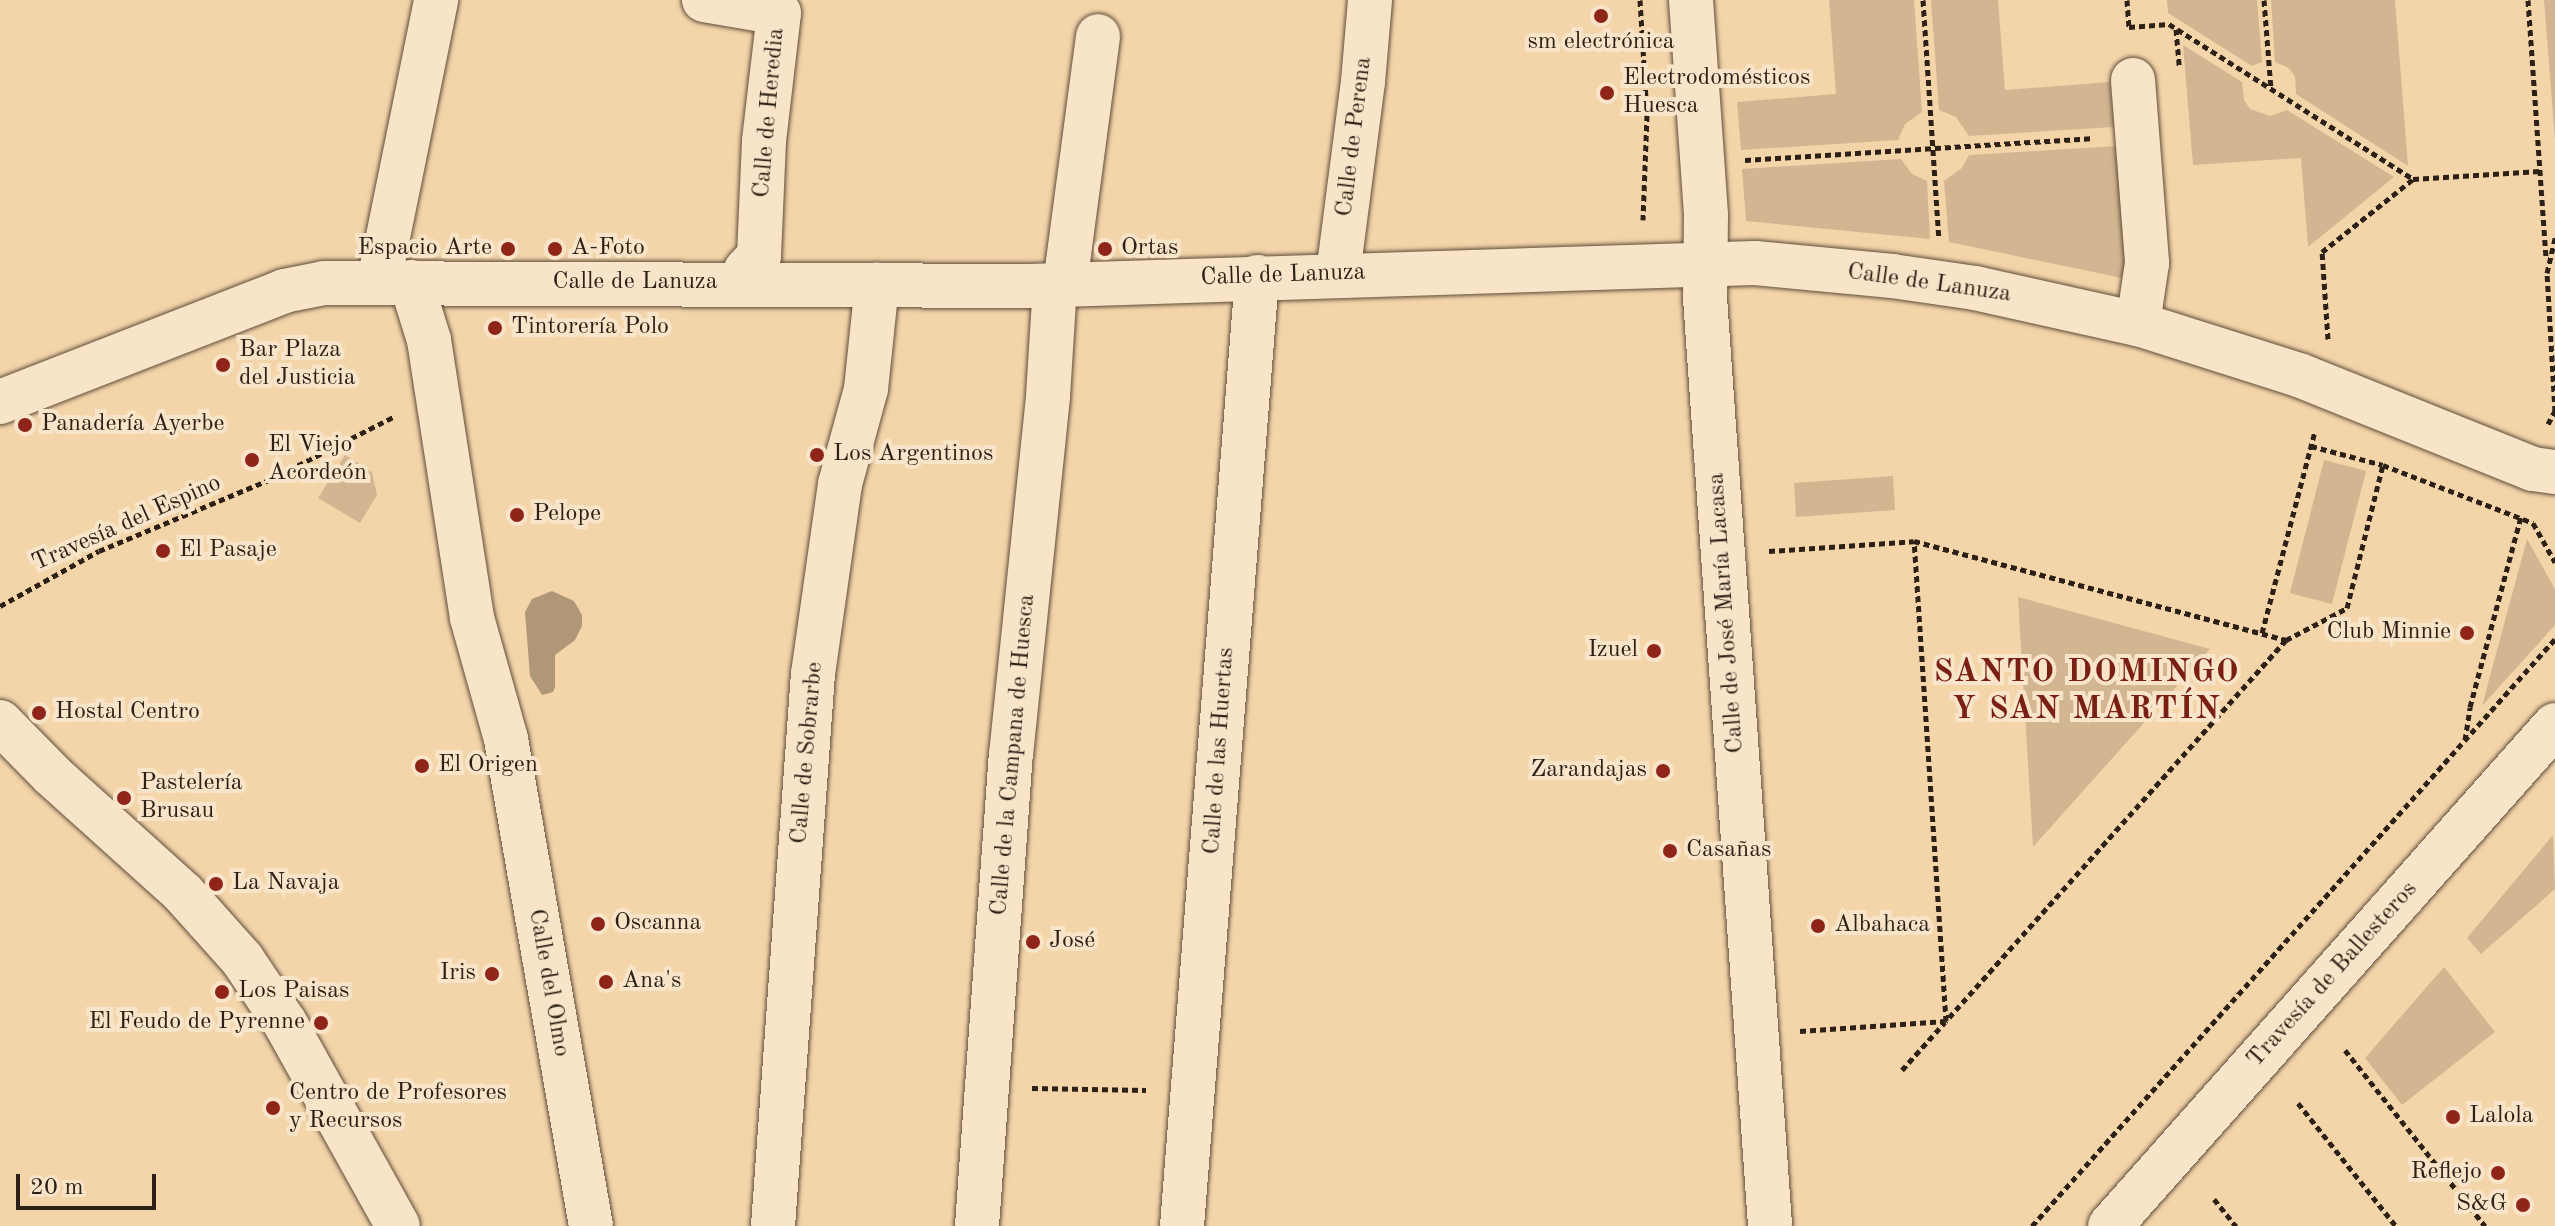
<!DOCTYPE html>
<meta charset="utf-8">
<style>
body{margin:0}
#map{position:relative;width:2555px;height:1226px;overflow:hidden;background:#f4d5aa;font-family:"Old Standard TT",serif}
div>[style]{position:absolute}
.green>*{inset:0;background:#d2b691}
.water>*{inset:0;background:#b09778}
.path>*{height:5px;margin-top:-2.5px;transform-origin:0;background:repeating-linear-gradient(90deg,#2d2016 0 6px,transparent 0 10px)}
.roads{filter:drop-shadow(0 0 2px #5f4d3b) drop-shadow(0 0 2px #5f4d3b)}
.street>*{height:44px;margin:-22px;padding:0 22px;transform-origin:22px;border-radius:22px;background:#f8e4c8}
.dots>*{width:22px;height:22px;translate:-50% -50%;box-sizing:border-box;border:4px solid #f8e4c8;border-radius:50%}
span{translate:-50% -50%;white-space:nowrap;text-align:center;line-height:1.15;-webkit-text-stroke:8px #f8e4c8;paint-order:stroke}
.poi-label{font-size:24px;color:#2d2016}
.left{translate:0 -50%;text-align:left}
.right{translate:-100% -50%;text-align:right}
.street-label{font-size:24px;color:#2d2016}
.district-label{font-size:32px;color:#7a1f14;font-weight:700;letter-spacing:2px}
.scale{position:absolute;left:16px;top:1174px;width:140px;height:36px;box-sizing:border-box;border:4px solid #2d2016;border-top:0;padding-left:10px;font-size:24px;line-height:28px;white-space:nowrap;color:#2d2016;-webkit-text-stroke:6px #f8e4c8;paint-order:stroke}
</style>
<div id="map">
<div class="green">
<i style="clip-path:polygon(1829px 0,1914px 0,1922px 112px,1905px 124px,1898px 140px,1741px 150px,1737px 102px,1836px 94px)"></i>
<i style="clip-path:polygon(1931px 0,1998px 0,2005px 90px,2110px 82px,2114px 127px,1969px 136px,1956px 117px,1939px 110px)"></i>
<i style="clip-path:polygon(2167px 0,2257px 0,2262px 62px,2252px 66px,2168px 13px)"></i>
<i style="clip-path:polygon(2271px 0,2395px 0,2408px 166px,2296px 94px,2295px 77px,2289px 68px,2275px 62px)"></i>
<i style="clip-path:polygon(2544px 0,2555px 0,2555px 140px)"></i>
<i style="clip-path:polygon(2183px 45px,2242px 82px,2244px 100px,2250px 109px,2270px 116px,2287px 110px,2394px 177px,2308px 247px,2301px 158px,2193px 165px)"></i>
<i style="clip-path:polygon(2116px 146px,2127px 279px,1949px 242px,1944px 181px,1962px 168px,1969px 155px)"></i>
<i style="clip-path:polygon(1901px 159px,1912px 174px,1927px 181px,1930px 239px,1746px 221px,1742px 169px)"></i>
<i style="clip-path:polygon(345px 455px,372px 472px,377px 495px,360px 523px,318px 498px)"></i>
<i style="clip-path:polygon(2324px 460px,2366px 471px,2332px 604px,2290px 593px)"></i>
<i style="clip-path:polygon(1893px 476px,1895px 510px,1796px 517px,1794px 483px)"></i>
<i style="clip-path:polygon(2527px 539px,2555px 589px,2555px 625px,2482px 706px)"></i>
<i style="clip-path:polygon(2018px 597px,2210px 649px,2033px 847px)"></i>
<i style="clip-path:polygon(2553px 835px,2555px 889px,2481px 954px,2467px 938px)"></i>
<i style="clip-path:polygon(2444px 967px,2495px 1032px,2402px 1105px,2365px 1058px)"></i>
</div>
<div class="water">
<i style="clip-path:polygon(552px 591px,574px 601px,582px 615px,582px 626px,575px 640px,555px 655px,555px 687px,553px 692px,542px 695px,530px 676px,525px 612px,532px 599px)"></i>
</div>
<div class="path">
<i style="left:1640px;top:0;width:115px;rotate:86.5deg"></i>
<i style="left:1647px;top:115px;width:105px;rotate:92.2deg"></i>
<i style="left:1923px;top:0;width:239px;rotate:86.2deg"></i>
<i style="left:2127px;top:0;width:28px;rotate:86deg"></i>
<i style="left:2264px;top:0;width:89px;rotate:85.5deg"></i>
<i style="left:2528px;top:0;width:259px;rotate:86deg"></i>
<i style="left:2129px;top:27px;width:40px;rotate:-4.3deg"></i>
<i style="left:2169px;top:24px;width:289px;rotate:32.4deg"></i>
<i style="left:2176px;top:29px;width:38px;rotate:85deg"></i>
<i style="left:1745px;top:160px;width:347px;rotate:-3.6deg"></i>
<i style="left:2328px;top:339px;width:87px;rotate:-93.9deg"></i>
<i style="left:2322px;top:252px;width:117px;rotate:-38.7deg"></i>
<i style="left:2413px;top:179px;width:127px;rotate:-3.6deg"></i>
<i style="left:2548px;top:424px;width:15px;rotate:-62deg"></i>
<i style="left:2555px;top:411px;width:138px;rotate:-93.3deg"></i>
<i style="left:2547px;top:273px;width:37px;rotate:-77deg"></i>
<i style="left:2311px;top:446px;width:74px;rotate:14.8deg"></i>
<i style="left:2383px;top:465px;width:161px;rotate:21.1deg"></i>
<i style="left:2533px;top:523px;width:45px;rotate:60.6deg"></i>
<i style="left:1769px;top:551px;width:145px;rotate:-3.9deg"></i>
<i style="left:1914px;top:541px;width:385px;rotate:14.9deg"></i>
<i style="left:2286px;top:640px;width:511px;rotate:131.75deg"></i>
<i style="left:1946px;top:1021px;width:481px;rotate:-93.8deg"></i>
<i style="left:0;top:606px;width:113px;rotate:-29.1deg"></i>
<i style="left:99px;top:551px;width:186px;rotate:-22.7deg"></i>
<i style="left:271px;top:479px;width:139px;rotate:-26.9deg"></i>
<i style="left:2262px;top:633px;width:209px;rotate:-75.3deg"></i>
<i style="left:2286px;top:640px;width:69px;rotate:-27.7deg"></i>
<i style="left:2347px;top:608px;width:147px;rotate:-75.9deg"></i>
<i style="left:2465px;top:740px;width:33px;rotate:-81deg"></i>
<i style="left:2470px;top:707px;width:197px;rotate:-75deg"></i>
<i style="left:1800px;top:1031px;width:146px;rotate:-3.9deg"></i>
<i style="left:2345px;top:1050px;width:225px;rotate:51.5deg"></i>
<i style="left:1902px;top:1070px;width:64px;rotate:-48.1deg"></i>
<i style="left:1032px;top:1088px;width:114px;rotate:1deg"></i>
<i style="left:2298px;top:1103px;width:157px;rotate:51.5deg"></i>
<i style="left:2214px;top:1199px;width:35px;rotate:51deg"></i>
<i style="left:2032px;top:1226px;width:786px;rotate:-48.3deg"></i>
</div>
<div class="roads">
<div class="street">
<i style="left:704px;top:0;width:76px;rotate:9.8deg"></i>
<i style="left:779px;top:13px;width:129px;rotate:96.7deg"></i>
<i style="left:764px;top:141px;width:115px;rotate:92.5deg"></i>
<i style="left:759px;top:256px;width:19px;rotate:133deg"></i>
<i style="left:746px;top:270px;width:14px;rotate:98deg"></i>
<i style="left:1691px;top:0;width:217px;rotate:86deg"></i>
<i style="left:1706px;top:216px;width:82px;rotate:90.7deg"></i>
<i style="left:1705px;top:298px;width:930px;rotate:85.99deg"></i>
<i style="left:2133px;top:80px;width:184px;rotate:85.6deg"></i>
<i style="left:2147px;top:263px;width:62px;rotate:98.4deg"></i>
<i style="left:1338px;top:274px;width:194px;rotate:-82.6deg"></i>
<i style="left:1363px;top:82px;width:82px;rotate:-85.1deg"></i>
<i style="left:379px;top:281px;width:287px;rotate:-78.5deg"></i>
<i style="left:411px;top:282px;width:61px;rotate:72.8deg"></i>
<i style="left:429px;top:340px;width:281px;rotate:81.2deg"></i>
<i style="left:472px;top:618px;width:126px;rotate:74.3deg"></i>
<i style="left:506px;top:739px;width:494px;rotate:80.1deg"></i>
<i style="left:1065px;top:284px;width:250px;rotate:-82.4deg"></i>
<i style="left:0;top:402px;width:305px;rotate:-21.3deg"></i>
<i style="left:284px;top:291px;width:41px;rotate:-11.3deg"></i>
<i style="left:324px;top:283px;width:705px;rotate:0.24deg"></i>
<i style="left:1029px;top:286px;width:726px;rotate:-1.81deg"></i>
<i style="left:1755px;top:263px;width:138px;rotate:5.4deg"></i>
<i style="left:1892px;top:276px;width:84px;rotate:8.2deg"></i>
<i style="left:1975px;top:288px;width:167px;rotate:12.5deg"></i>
<i style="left:2138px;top:324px;width:169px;rotate:17.6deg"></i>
<i style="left:2299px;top:375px;width:252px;rotate:21.9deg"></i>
<i style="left:2533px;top:469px;width:22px;rotate:8deg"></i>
<i style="left:0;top:722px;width:74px;rotate:45.5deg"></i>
<i style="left:52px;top:775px;width:176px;rotate:42deg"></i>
<i style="left:183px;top:893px;width:89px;rotate:48.2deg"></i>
<i style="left:242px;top:959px;width:77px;rotate:56.1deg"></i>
<i style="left:285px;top:1023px;width:232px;rotate:60.9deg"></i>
<i style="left:773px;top:1226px;width:553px;rotate:-85.86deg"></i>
<i style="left:813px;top:674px;width:192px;rotate:-81.9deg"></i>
<i style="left:840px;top:484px;width:98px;rotate:-74.7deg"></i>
<i style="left:866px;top:389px;width:105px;rotate:-84deg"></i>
<i style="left:977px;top:1226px;width:472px;rotate:-85.9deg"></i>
<i style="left:1011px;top:755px;width:361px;rotate:-84.1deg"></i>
<i style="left:1048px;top:396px;width:111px;rotate:-86.4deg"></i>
<i style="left:1182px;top:1226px;width:952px;rotate:-85.48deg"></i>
<i style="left:2110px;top:1226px;width:670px;rotate:-48.39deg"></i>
</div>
</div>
<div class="dots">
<i style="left:1601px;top:16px;background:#8f2418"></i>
<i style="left:1607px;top:93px;background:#8f2418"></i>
<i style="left:508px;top:249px;background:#8f2418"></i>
<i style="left:555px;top:249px;background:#8f2418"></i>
<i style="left:1105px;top:249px;background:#8f2418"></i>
<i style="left:495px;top:328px;background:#8f2418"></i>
<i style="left:223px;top:365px;background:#8f2418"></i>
<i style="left:25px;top:425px;background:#8f2418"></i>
<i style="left:817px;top:455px;background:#8f2418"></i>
<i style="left:252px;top:460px;background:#8f2418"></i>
<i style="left:517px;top:515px;background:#8f2418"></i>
<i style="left:163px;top:551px;background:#8f2418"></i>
<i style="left:2467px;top:633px;background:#8f2418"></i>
<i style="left:1654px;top:651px;background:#8f2418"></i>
<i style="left:39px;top:713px;background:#8f2418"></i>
<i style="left:422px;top:766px;background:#8f2418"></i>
<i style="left:1663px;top:771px;background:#8f2418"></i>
<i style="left:124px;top:798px;background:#8f2418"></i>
<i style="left:1670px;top:851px;background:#8f2418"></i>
<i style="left:216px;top:884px;background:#8f2418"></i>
<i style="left:598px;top:924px;background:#8f2418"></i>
<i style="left:1818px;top:926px;background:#8f2418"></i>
<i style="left:1033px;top:942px;background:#8f2418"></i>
<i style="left:492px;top:974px;background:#8f2418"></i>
<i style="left:606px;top:982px;background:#8f2418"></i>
<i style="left:222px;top:992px;background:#8f2418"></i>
<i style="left:321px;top:1023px;background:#8f2418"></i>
<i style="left:273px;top:1108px;background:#8f2418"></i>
<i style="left:2453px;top:1117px;background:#8f2418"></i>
<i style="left:2498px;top:1173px;background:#8f2418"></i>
<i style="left:2523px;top:1205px;background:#8f2418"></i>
</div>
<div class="poi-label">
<span style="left:1601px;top:43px">sm electrónica</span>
<span class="left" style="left:1623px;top:93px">Electrodomésticos<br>Huesca</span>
<span class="right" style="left:492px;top:249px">Espacio Arte</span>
<span class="left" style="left:571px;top:249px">A-Foto</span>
<span class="left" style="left:1121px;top:249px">Ortas</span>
<span class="left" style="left:511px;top:328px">Tintorería Polo</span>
<span class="left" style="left:239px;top:365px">Bar Plaza<br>del Justicia</span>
<span class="left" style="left:41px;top:425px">Panadería Ayerbe</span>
<span class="left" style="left:268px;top:460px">El Viejo<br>Acordeón</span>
<span class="left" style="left:833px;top:455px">Los Argentinos</span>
<span class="left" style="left:533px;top:515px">Pelope</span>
<span class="left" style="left:179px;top:551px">El Pasaje</span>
<span class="right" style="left:2451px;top:633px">Club Minnie</span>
<span class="right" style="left:1638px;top:651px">Izuel</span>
<span class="left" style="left:55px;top:713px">Hostal Centro</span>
<span class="left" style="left:438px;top:766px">El Origen</span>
<span class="right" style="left:1647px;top:771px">Zarandajas</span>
<span class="left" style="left:140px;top:798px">Pastelería<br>Brusau</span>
<span class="left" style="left:1686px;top:851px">Casañas</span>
<span class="left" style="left:232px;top:884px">La Navaja</span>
<span class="left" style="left:614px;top:924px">Oscanna</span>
<span class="left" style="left:1834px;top:926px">Albahaca</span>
<span class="left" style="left:1049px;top:942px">José</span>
<span class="right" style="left:476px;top:974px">Iris</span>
<span class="left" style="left:622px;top:982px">Ana's</span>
<span class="left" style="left:238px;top:992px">Los Paisas</span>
<span class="right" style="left:305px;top:1023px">El Feudo de Pyrenne</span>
<span class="left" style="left:289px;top:1108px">Centro de Profesores<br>y Recursos</span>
<span class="left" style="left:2469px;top:1117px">Lalola</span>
<span class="right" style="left:2482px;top:1173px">Reflejo</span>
<span class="right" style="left:2507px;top:1205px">S&amp;G</span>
</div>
<div class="street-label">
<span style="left:770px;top:113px;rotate:-85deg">Calle de Heredia</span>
<span style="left:1355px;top:137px;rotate:-83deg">Calle de Perena</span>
<span style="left:1283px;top:276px;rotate:-2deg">Calle de Lanuza</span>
<span style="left:635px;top:283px">Calle de Lanuza</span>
<span style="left:1929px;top:284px;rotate:8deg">Calle de Lanuza</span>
<span style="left:127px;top:524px;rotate:-24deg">Travesía del Espino</span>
<span style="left:1727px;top:613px;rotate:-94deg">Calle de José María Lacasa</span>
<span style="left:1220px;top:751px;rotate:-86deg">Calle de las Huertas</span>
<span style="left:808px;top:753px;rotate:-85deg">Calle de Sobrarbe</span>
<span style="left:1014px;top:755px;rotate:-85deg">Calle de la Campana de Huesca</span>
<span style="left:2333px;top:975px;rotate:-48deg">Travesía de Ballesteros</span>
<span style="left:548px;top:983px;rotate:80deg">Calle del Olmo</span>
</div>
<div class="district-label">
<span style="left:2087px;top:692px">SANTO DOMINGO<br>Y SAN MARTÍN</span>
</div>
<div class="scale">20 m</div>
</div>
